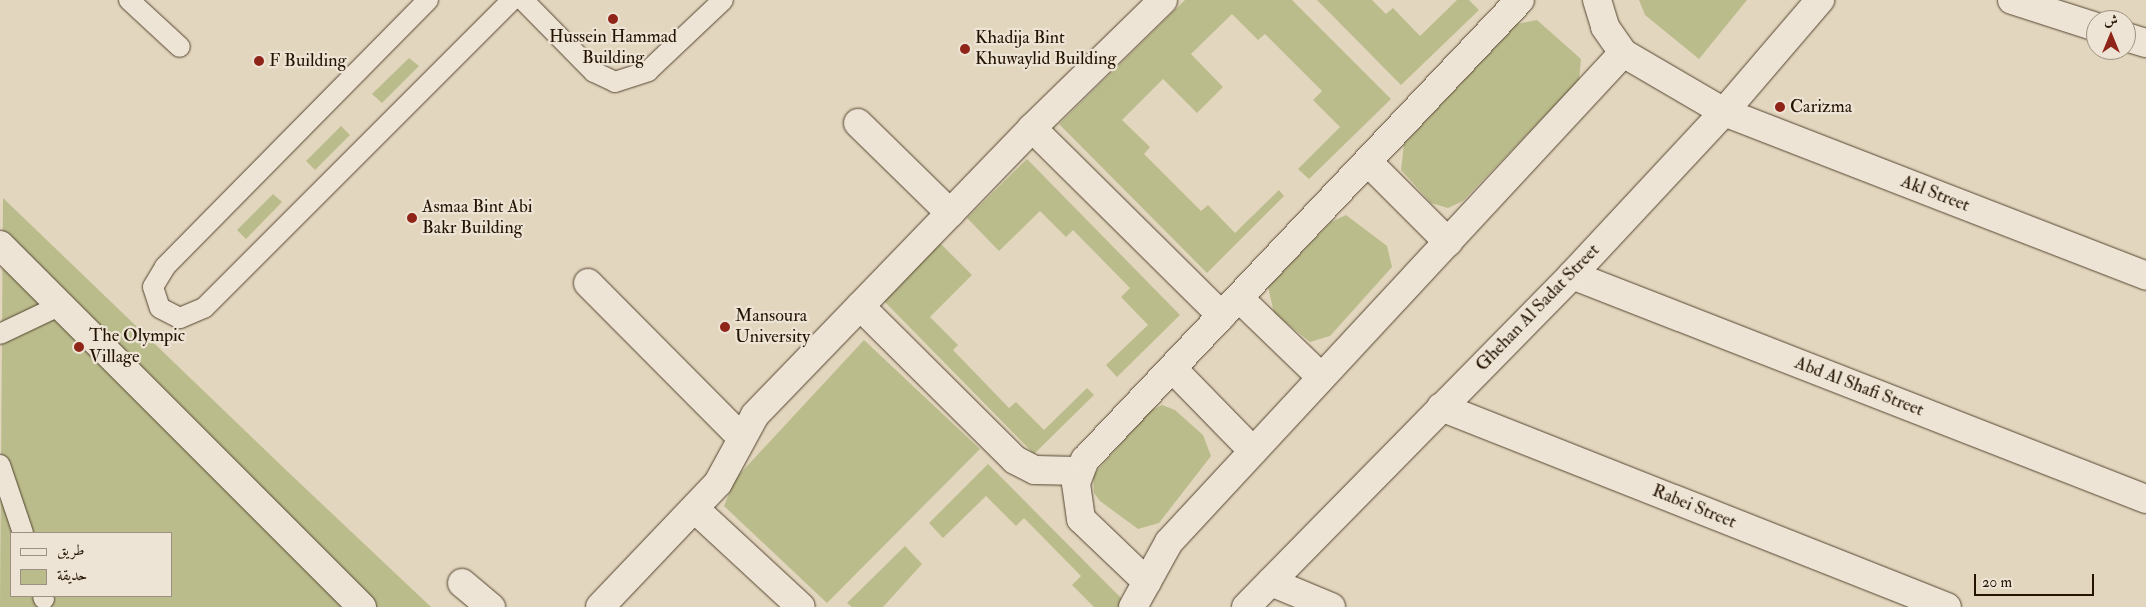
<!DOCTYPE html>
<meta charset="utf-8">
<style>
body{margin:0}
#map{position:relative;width:2146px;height:607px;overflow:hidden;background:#e3d6be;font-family:"IM FELL Double Pica",Amiri,serif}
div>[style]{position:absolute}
.green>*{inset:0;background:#bbbc8c}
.roads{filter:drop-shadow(0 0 1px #544430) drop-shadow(0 0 1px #544430)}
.service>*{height:20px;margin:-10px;padding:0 10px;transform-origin:10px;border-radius:10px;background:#ede4d5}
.minor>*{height:28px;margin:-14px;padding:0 14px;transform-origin:14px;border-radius:14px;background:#ede4d5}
.secondary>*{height:28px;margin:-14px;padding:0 14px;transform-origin:14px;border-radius:14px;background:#ede4d5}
.dots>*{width:14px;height:14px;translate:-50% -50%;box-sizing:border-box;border:2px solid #ede4d5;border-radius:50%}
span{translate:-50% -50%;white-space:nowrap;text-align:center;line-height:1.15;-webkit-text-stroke:4.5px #ede4d5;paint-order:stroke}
.poi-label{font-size:18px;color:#241301}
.left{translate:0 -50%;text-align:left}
.street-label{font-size:18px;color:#241301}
.legend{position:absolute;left:10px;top:532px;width:162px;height:65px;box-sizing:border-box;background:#ede4d5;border:1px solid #9d9080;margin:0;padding:6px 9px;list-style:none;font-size:15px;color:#241301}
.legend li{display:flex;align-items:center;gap:10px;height:25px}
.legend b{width:25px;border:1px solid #9d9080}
.north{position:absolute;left:2086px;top:10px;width:50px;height:50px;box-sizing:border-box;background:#ede4d5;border:1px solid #9d9080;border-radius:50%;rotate:0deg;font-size:14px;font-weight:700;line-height:20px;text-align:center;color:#241301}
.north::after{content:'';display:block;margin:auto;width:18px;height:22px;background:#8f2418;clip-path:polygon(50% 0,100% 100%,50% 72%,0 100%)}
.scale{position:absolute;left:1974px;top:574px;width:120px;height:22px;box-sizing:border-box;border:2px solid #241301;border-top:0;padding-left:6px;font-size:15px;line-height:18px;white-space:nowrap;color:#241301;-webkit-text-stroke:4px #ede4d5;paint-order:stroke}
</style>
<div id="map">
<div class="green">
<i style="clip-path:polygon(1185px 0,1292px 0,1391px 99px,1309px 179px,1298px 169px,1340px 127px,1313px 100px,1322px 91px,1265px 34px,1258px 40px,1232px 14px,1191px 54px,1223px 87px,1197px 113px,1163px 79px,1122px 120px,1150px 147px,1144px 154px,1201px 211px,1208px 205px,1235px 233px,1279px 190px,1284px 196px,1207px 273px,1059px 124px)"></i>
<i style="clip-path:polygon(1317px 0,1372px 0,1386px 14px,1393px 8px,1420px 36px,1457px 0,1469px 0,1479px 10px,1401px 85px)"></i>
<i style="clip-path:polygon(1639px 0,1747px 0,1699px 59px,1645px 15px)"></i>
<i style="clip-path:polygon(1537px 20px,1581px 59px,1579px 80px,1463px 201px,1448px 208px,1431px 203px,1401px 170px,1404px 144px,1517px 24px)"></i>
<i style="clip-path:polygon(409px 58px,419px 66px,382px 103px,372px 94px)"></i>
<i style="clip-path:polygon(341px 126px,350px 135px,315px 170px,306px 161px)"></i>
<i style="clip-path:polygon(1027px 159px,1180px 315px,1117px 377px,1106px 365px,1148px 325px,1121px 297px,1130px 288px,1073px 230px,1066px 237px,1040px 211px,999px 251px,967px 218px)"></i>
<i style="clip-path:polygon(273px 194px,282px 202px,246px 239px,237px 230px)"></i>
<i style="clip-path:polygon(evenodd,3px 198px,287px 471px,431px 607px,0 607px,3px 198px,11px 533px,171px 533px,171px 596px,11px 596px,11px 533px)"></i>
<i style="clip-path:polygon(1346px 215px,1387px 246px,1392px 267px,1330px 336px,1310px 342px,1274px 313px,1268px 287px,1331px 222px)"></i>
<i style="clip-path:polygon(940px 243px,972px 275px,930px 317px,958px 345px,953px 350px,1009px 408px,1016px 402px,1044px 430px,1087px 388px,1094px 395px,1034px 454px,882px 299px)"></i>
<i style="clip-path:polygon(864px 340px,980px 449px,827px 603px,724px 506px,735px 479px)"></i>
<i style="clip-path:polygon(1162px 405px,1175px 410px,1203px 435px,1211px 456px,1159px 523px,1138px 529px,1100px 501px,1094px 493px,1093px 475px,1150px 411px)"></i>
<i style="clip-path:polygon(988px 464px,1125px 602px,1120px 607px,1094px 607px,1072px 585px,1081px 576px,1024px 518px,1016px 526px,986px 496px,943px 538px,929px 523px)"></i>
<i style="clip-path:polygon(905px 546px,922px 564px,883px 607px,852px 607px,847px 603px)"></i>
</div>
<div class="roads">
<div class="service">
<i style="left:129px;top:0;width:69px;rotate:42.7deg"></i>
<i style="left:428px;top:0;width:375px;rotate:134.6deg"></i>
<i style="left:165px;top:267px;width:23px;rotate:121deg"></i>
<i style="left:153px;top:287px;width:22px;rotate:72deg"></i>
<i style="left:160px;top:308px;width:22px;rotate:27deg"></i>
<i style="left:180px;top:318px;width:26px;rotate:-23deg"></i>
<i style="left:204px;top:308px;width:436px;rotate:-45deg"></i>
<i style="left:523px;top:0;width:101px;rotate:45.4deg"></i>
<i style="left:594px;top:72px;width:23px;rotate:25deg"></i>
<i style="left:615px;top:82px;width:35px;rotate:-18deg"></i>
<i style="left:648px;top:71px;width:103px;rotate:-43.4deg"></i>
<i style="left:0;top:334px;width:65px;rotate:-25.4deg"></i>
<i style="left:0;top:465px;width:72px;rotate:71.3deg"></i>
<i style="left:43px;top:596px;width:3px;rotate:72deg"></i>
</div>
<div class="minor">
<i style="left:1597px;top:0;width:28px;rotate:73deg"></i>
<i style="left:1605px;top:27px;width:32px;rotate:55deg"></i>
<i style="left:1623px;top:53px;width:117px;rotate:30.3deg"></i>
<i style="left:1724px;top:112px;width:453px;rotate:21.2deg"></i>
<i style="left:2012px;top:0;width:88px;rotate:17.8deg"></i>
<i style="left:2126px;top:37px;width:21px;rotate:17deg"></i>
<i style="left:858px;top:123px;width:129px;rotate:44.4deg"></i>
<i style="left:1032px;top:128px;width:267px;rotate:44.7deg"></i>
<i style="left:1369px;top:163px;width:112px;rotate:45deg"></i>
<i style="left:0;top:245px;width:512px;rotate:45deg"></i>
<i style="left:1572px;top:275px;width:616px;rotate:21.32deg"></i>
<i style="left:588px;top:283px;width:218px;rotate:45.2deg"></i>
<i style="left:1239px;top:298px;width:114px;rotate:43.9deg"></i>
<i style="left:860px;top:306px;width:218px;rotate:44.8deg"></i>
<i style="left:1015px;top:460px;width:22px;rotate:27deg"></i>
<i style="left:1035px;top:470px;width:44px;rotate:1.3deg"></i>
<i style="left:1172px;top:368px;width:116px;rotate:45.7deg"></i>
<i style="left:1441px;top:407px;width:544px;rotate:21.57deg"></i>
<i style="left:695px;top:509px;width:144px;rotate:42.8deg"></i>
<i style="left:1147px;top:582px;width:91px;rotate:-136.3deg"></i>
<i style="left:1081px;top:519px;width:36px;rotate:-98deg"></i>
<i style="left:1076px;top:483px;width:25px;rotate:-69deg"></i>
<i style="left:1085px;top:460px;width:633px;rotate:-46.6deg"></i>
<i style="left:1271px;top:582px;width:65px;rotate:22.6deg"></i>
<i style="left:462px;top:583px;width:38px;rotate:40deg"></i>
<i style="left:600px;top:607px;width:171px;rotate:-46.4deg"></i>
<i style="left:718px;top:483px;width:77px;rotate:-61.4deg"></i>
<i style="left:755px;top:415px;width:399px;rotate:-46deg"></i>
<i style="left:1032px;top:128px;width:183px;rotate:-44.3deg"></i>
<i style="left:1133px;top:607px;width:74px;rotate:-61deg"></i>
<i style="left:1169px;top:542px;width:667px;rotate:-47.13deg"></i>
</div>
<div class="secondary">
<i style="left:1246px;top:607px;width:465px;rotate:-45.5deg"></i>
<i style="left:1572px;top:275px;width:223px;rotate:-47deg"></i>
<i style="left:1724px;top:112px;width:148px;rotate:-49.4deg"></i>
</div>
</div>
<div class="dots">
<i style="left:613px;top:19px;background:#8f2418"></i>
<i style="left:965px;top:49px;background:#8f2418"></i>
<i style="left:259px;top:61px;background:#8f2418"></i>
<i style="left:1780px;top:107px;background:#8f2418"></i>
<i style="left:412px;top:218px;background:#8f2418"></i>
<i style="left:725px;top:327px;background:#8f2418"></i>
<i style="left:79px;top:347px;background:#8f2418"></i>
</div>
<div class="poi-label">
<span style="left:613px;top:48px">Hussein Hammad<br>Building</span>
<span class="left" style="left:975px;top:49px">Khadija Bint<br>Khuwaylid Building</span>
<span class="left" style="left:269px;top:61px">F Building</span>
<span class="left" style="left:1790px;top:107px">Carizma</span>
<span class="left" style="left:422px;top:218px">Asmaa Bint Abi<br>Bakr Building</span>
<span class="left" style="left:735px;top:327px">Mansoura<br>University</span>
<span class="left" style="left:89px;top:347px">The Olympic<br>Village</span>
</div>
<div class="street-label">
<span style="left:1935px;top:194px;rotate:21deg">Akl Street</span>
<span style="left:1538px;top:308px;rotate:-46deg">Ghehan Al Sadat Street</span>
<span style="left:1859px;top:387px;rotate:21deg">Abd Al Shafi Street</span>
<span style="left:1694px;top:507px;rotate:22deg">Rabei Street</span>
</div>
<ul class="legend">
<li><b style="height:6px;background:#ede4d5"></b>طريق</li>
<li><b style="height:14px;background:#bbbc8c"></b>حديقة</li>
</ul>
<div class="north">ش</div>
<div class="scale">20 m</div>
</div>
